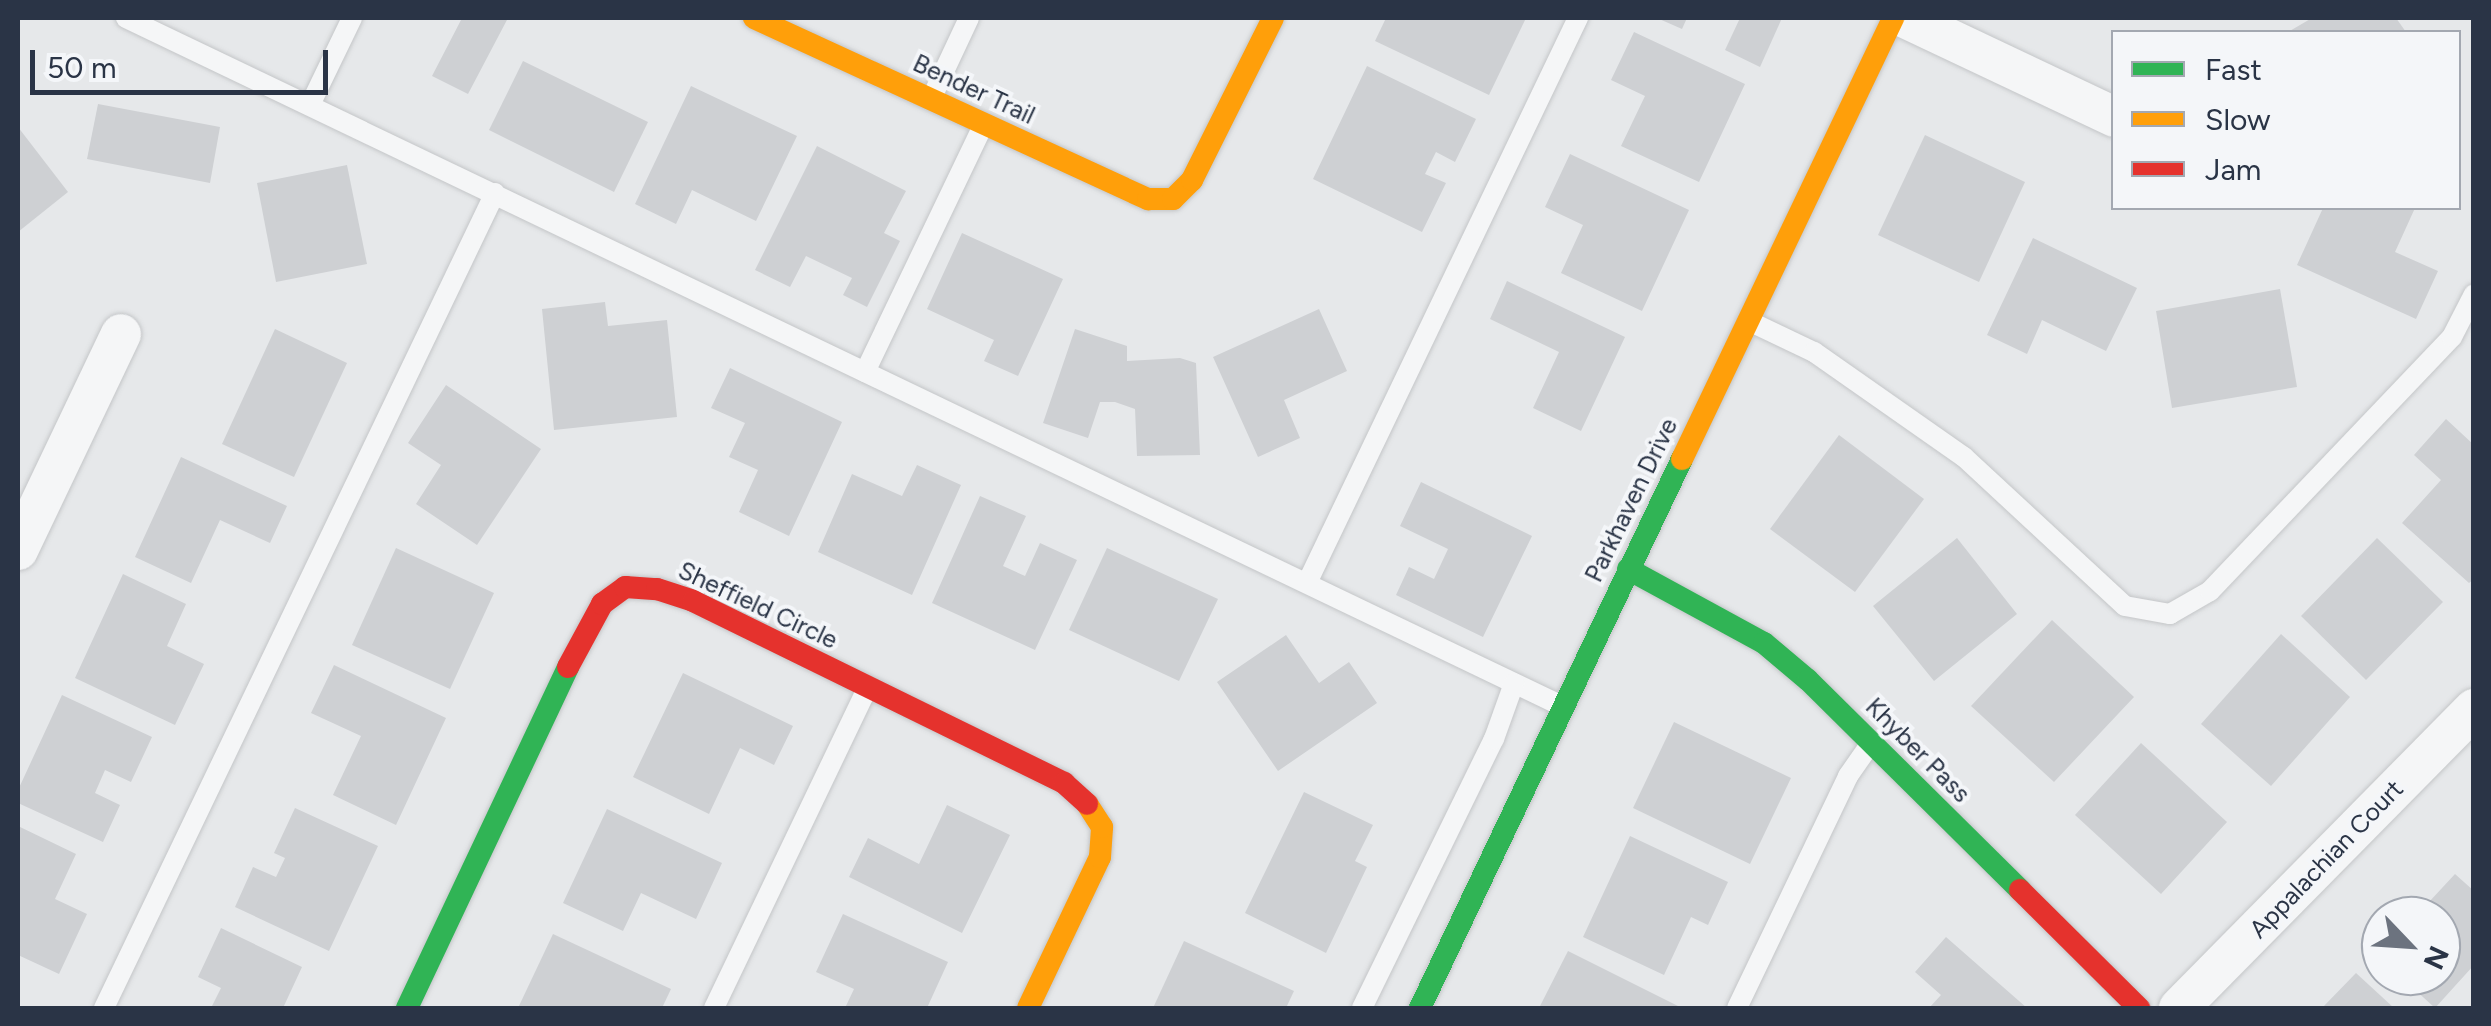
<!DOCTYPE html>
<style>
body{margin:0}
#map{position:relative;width:2491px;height:1026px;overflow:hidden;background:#e6e8ea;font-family:Figtree,sans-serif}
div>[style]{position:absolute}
.building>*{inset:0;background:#ced0d3}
.roads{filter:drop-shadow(0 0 2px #c4c6c8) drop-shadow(0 0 2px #c4c6c8)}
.lane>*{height:20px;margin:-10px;padding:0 10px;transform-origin:10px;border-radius:10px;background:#f5f6f7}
.street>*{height:40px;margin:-20px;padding:0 20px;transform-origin:20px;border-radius:20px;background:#f5f6f7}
.fast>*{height:22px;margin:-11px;padding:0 11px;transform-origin:11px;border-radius:11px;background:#30b455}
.slow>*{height:22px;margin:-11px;padding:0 11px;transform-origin:11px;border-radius:11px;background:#ff9f0a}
.jam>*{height:22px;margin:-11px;padding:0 11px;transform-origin:11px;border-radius:11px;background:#e5322d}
span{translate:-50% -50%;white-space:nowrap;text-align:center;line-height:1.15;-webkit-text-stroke:8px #f4f6f9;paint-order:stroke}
.street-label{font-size:25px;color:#2a3446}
.frame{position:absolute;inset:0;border:20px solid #2a3446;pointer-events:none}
.legend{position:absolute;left:2111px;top:30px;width:350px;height:180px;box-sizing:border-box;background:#f4f6f9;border:2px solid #a3a8b1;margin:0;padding:12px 18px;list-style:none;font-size:30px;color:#2a3446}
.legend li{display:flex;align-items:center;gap:20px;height:50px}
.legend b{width:50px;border:2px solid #a3a8b1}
.north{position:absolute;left:2361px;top:896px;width:100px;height:100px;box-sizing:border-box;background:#f4f6f9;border:2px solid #a3a8b1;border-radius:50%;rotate:115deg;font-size:28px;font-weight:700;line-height:40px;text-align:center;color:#2a3446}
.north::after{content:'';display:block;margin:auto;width:35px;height:45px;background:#6c737f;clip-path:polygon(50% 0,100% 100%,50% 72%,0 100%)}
.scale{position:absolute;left:30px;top:50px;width:298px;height:45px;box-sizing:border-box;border:5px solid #2a3446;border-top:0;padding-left:12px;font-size:30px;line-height:35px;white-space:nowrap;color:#2a3446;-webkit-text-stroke:8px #f4f6f9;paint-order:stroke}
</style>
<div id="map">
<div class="building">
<i style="clip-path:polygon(455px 18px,508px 18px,468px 94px,432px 76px,461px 20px)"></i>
<i style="clip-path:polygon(1386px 18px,1526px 18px,1489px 95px,1375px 41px)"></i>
<i style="clip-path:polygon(1657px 18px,1687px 18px,1682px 29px)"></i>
<i style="clip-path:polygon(1740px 18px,1782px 18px,1760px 67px,1725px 50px)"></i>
<i style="clip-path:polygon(2312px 18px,2396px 18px,2406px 32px,2288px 32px)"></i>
<i style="clip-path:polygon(1634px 32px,1745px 84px,1699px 182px,1621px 146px,1645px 96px,1611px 80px)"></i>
<i style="clip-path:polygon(523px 61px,648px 122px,614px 192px,489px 130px)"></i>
<i style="clip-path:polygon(1367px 66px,1476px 119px,1455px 162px,1436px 152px,1425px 174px,1446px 183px,1422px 232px,1313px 179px)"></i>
<i style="clip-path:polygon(691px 86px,797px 136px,756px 221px,692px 190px,676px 224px,635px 204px)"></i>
<i style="clip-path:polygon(98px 104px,220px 127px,210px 183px,87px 159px)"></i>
<i style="clip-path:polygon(18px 127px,68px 192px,18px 232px)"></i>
<i style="clip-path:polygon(1925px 135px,2025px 182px,1979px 282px,1878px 235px)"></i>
<i style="clip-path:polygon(817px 146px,906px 191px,884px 233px,900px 241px,867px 307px,843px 295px,852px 278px,806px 256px,790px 287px,755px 270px)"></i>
<i style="clip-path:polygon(1570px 154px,1689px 210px,1642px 311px,1561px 273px,1583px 225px,1545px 207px)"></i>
<i style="clip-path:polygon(347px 165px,367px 264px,276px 282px,257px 183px)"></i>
<i style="clip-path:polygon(2323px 208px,2415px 208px,2395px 252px,2438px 271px,2416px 319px,2297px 265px)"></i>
<i style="clip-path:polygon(962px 233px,1063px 279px,1018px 376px,984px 361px,994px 340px,927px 309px)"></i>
<i style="clip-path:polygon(2033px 238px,2137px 288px,2106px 351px,2042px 320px,2027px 354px,1987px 335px)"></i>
<i style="clip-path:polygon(1507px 281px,1625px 337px,1581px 431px,1533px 408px,1559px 352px,1490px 319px)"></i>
<i style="clip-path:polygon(2280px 289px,2297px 387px,2172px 408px,2156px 311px)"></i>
<i style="clip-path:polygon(605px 302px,608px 326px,667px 320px,677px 417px,554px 430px,542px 309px)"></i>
<i style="clip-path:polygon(1319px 309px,1347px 371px,1284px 400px,1300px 438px,1258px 457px,1213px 357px)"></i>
<i style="clip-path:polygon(275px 329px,347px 363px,294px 477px,222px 444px)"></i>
<i style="clip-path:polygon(1075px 329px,1127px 346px,1127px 361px,1180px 358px,1196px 363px,1200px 455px,1137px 456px,1135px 409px,1115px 402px,1100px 402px,1088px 438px,1043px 423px)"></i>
<i style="clip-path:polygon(730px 368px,842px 422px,789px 536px,739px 512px,758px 470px,729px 457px,745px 423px,711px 408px)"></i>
<i style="clip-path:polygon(446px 385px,541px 449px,477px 545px,416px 504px,441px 465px,408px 443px)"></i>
<i style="clip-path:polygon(2446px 419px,2474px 445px,2474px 579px,2469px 583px,2402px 523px,2441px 480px,2414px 455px)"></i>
<i style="clip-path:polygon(1839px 435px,1924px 499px,1855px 592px,1770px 529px)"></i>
<i style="clip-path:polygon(181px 457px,287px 506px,270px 543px,220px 520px,191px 583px,135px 557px)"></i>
<i style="clip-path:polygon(917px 465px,961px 485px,912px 595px,818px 552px,852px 474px,902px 496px)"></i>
<i style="clip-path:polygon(1421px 482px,1532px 536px,1483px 637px,1396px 595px,1409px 567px,1434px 579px,1448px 549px,1400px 526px)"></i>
<i style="clip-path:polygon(980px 496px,1026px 516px,1003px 566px,1025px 576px,1040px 543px,1077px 560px,1035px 650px,932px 603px)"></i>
<i style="clip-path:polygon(1957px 538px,2017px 614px,1934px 681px,1873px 606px)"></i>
<i style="clip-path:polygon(2377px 538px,2443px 602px,2366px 680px,2301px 616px)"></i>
<i style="clip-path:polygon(396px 548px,494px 593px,450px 689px,352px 645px)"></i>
<i style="clip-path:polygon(1107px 548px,1218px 599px,1179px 681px,1069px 630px)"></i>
<i style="clip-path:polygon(123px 574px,186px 604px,167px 646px,204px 664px,175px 725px,75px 678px)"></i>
<i style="clip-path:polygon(2052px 620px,2134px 697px,2054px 782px,1971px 706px)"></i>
<i style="clip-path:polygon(2281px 634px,2350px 697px,2271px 786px,2201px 724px)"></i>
<i style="clip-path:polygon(1286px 635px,1319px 683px,1349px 662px,1377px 703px,1278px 771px,1217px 682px)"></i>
<i style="clip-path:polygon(334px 665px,446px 718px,396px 825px,333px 795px,361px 736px,311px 713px)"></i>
<i style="clip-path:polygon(683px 673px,793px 726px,774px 765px,740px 748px,709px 814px,633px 777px)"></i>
<i style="clip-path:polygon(62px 695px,152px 737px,131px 782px,105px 770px,95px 793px,120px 805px,103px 842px,18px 803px,18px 790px)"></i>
<i style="clip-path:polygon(1674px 722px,1791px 778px,1750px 864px,1633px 808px)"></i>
<i style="clip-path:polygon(2141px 743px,2227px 822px,2161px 894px,2075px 815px)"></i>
<i style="clip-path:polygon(1304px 792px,1373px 825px,1355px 861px,1367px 867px,1326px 953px,1245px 913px)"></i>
<i style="clip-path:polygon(947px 805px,1010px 835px,962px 933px,849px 877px,868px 838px,919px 864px)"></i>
<i style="clip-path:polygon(295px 808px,378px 846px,329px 951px,235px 907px,253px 867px,276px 877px,285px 858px,274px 853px)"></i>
<i style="clip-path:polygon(607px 809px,722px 863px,696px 919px,641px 893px,623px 931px,563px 903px)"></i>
<i style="clip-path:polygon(18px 826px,76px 854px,55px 899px,87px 914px,59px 974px,18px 955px)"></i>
<i style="clip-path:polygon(1630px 836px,1728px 882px,1708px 925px,1691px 917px,1664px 975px,1583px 937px)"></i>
<i style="clip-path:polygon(2455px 874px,2474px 891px,2474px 965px,2435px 1008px,2400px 976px,2441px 976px,2441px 916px,2416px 916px)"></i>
<i style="clip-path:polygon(843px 914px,948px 962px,927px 1008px,845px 1008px,854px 989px,816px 972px)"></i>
<i style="clip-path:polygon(221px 928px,302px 967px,283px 1008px,211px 1008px,221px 988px,198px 977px)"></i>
<i style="clip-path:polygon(553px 934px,671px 989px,662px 1008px,518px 1008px)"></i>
<i style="clip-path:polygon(1946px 937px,2027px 1008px,1929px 1008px,1941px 995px,1915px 972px)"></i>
<i style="clip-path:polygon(1184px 941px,1294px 991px,1286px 1008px,1153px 1008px)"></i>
<i style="clip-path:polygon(1568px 951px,1682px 1008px,1539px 1008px)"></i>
<i style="clip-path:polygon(2356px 973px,2394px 1008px,2322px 1008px)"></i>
</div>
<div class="roads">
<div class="lane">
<i style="left:126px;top:18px;width:1592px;rotate:25.6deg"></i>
<i style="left:932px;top:97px;width:87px;rotate:-64.9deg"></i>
<i style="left:310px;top:105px;width:97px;rotate:-64.2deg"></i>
<i style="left:1751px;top:322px;width:70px;rotate:25.5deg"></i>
<i style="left:1814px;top:352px;width:183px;rotate:35deg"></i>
<i style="left:1964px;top:457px;width:219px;rotate:42.8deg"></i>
<i style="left:2125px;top:606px;width:46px;rotate:10.1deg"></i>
<i style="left:2170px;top:614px;width:46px;rotate:-29.9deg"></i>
<i style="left:2210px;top:591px;width:351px;rotate:-46.4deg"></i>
<i style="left:2452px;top:337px;width:48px;rotate:-62.9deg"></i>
<i style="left:865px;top:372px;width:273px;rotate:-64.4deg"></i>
<i style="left:1307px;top:583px;width:627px;rotate:-64.38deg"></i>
<i style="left:104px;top:1008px;width:904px;rotate:-64.37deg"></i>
<i style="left:714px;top:1008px;width:354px;rotate:-64.4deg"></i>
<i style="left:1362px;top:1008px;width:300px;rotate:-63.9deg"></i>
<i style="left:1494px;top:739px;width:59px;rotate:-70.3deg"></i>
<i style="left:1737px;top:1008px;width:257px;rotate:-64.4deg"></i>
<i style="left:1848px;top:776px;width:39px;rotate:-55deg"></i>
</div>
<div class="street">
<i style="left:1905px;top:18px;width:231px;rotate:25.3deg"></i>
<i style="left:18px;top:550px;width:239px;rotate:-64.5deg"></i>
<i style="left:2179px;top:1008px;width:420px;rotate:-45.4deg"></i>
</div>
<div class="fast">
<i style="left:1628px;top:569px;width:155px;rotate:28.6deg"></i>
<i style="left:1764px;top:643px;width:57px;rotate:40.1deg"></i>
<i style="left:1808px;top:680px;width:298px;rotate:44.7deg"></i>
<i style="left:407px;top:1008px;width:377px;rotate:-64.7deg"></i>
<i style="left:1420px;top:1008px;width:608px;rotate:-64.49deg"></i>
</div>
<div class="slow">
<i style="left:754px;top:18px;width:434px;rotate:24.7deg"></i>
<i style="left:1148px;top:199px;width:25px"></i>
<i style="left:1173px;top:199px;width:27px;rotate:-45deg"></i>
<i style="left:1192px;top:180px;width:181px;rotate:-63.4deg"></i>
<i style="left:1682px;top:459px;width:489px;rotate:-64.4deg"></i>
<i style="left:1028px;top:1008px;width:167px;rotate:-64.5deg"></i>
<i style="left:1100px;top:857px;width:30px;rotate:-86deg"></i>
<i style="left:1102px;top:827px;width:27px;rotate:-123deg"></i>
</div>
<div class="jam">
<i style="left:568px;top:667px;width:72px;rotate:-61.6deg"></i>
<i style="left:602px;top:604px;width:29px;rotate:-36deg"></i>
<i style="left:625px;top:587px;width:32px;rotate:4deg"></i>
<i style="left:657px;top:589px;width:38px;rotate:18deg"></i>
<i style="left:693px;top:601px;width:413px;rotate:26.1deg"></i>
<i style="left:1064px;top:783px;width:31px;rotate:42deg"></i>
<i style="left:2020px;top:890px;width:168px;rotate:44.8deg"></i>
</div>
</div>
<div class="street-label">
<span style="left:974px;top:89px;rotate:25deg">Bender Trail</span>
<span style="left:1631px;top:500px;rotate:-64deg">Parkhaven Drive</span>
<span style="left:758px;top:605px;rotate:25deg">Sheffield Circle</span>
<span style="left:1918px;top:750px;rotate:45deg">Khyber Pass</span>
<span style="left:2326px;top:859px;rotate:-46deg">Appalachian Court</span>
</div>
<div class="frame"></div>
<ul class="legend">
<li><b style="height:12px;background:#30b455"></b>Fast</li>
<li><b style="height:12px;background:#ff9f0a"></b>Slow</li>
<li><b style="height:12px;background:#e5322d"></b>Jam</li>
</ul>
<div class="north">N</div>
<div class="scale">50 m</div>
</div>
